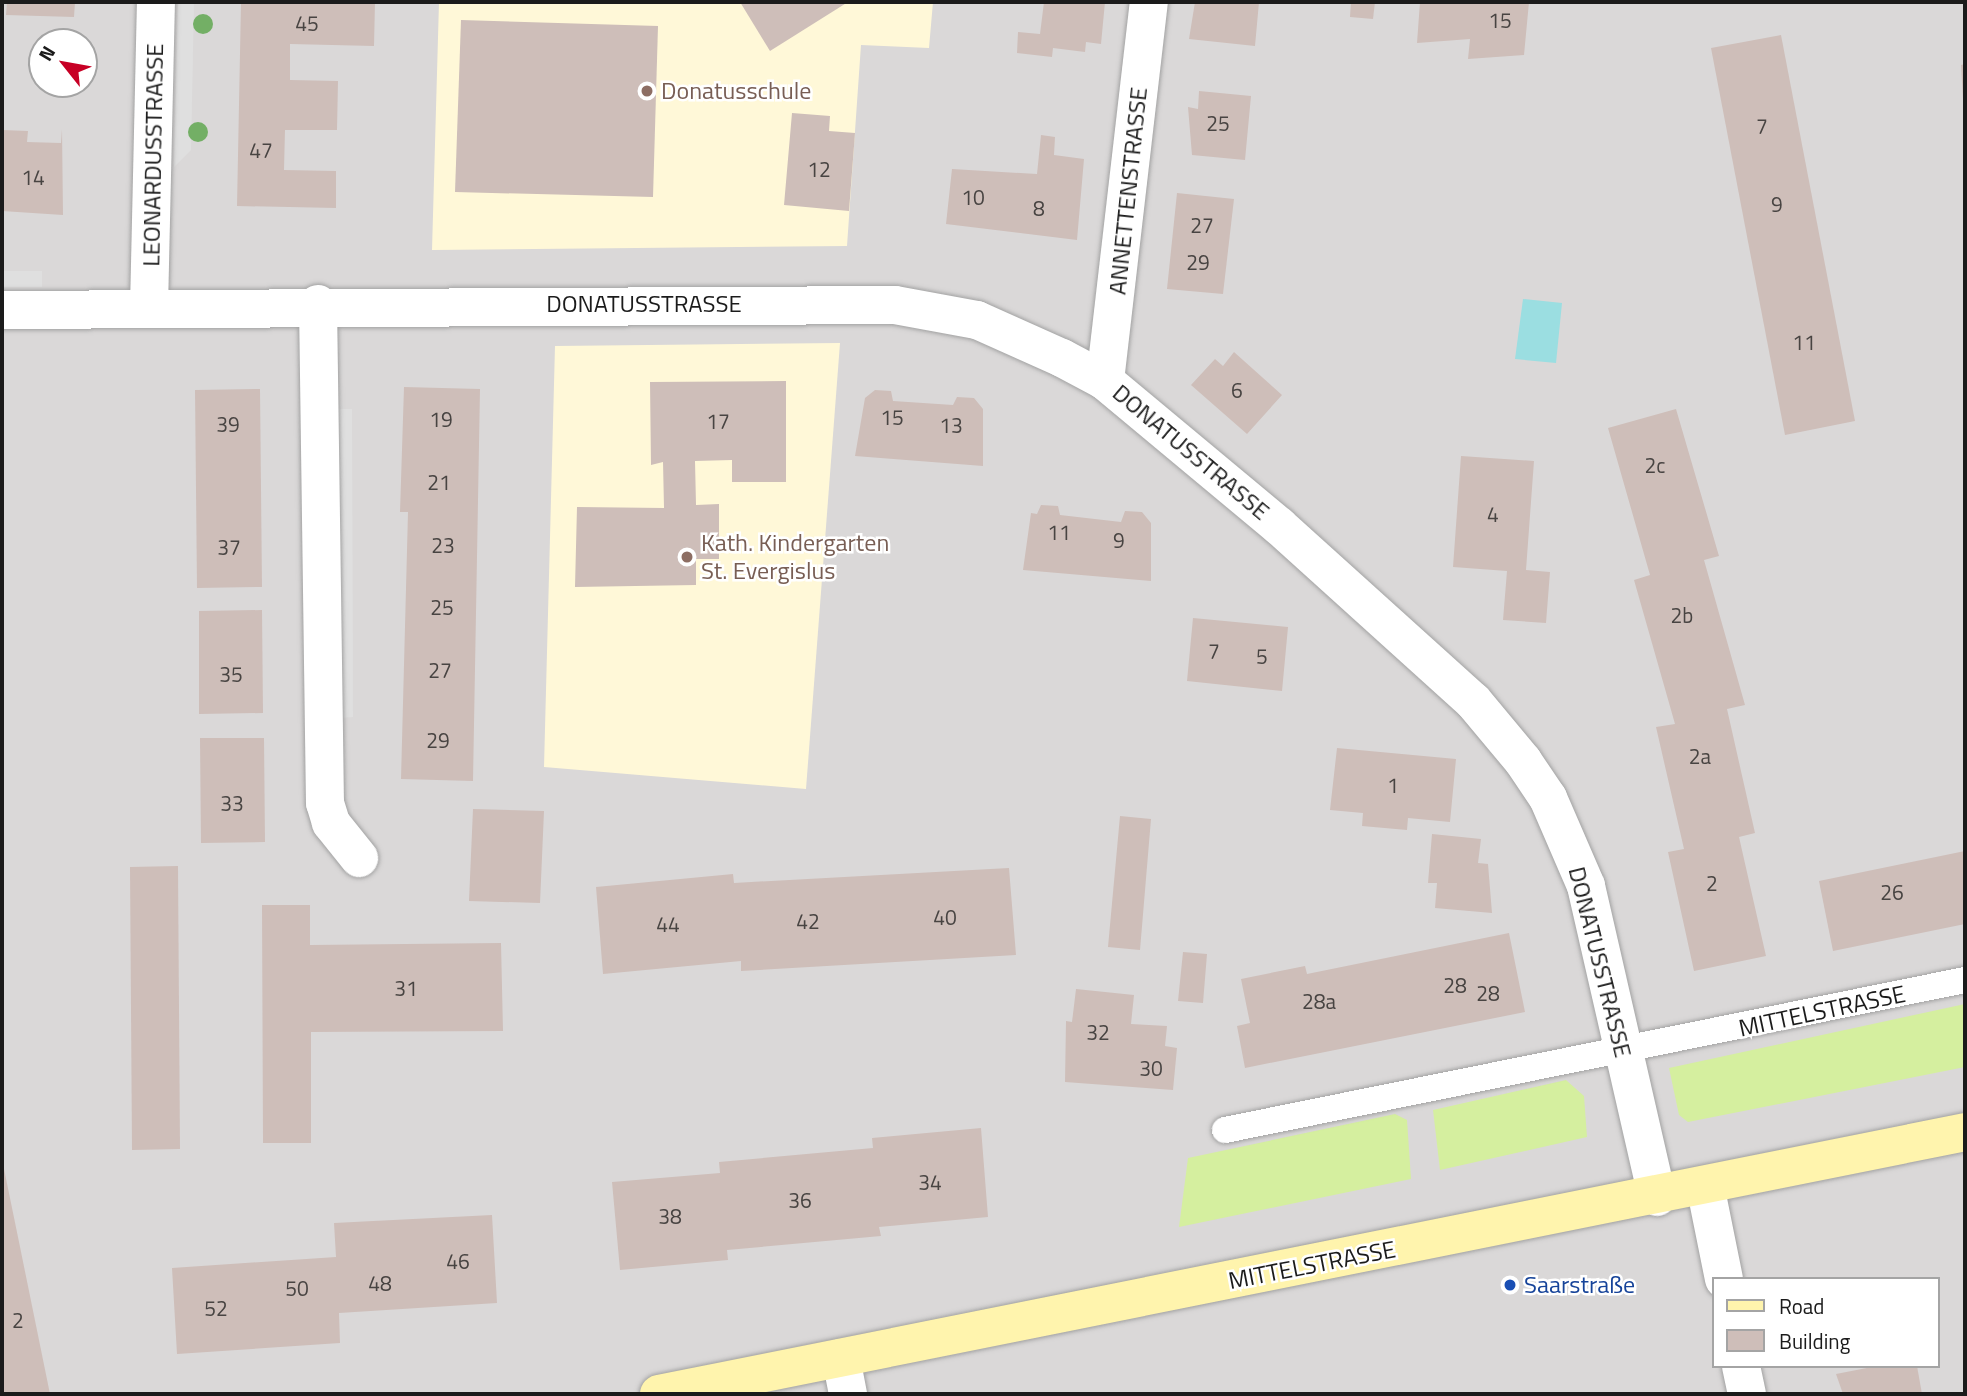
<!DOCTYPE html>
<meta charset="utf-8">
<style>
body{margin:0}
#map{position:relative;width:1967px;height:1396px;overflow:hidden;background:#eee7e0;font-family:"Titillium Web",sans-serif}
div>[style]{position:absolute}
.residential>*{inset:0;background:#dad8d8}
.education>*{inset:0;background:#fff8d8}
.grass>*{inset:0;background:#d5ef9f}
.parking>*{inset:0;background:#dfdfdf}
.water>*{inset:0;background:#9bdee1}
.building>*{inset:0;background:#cebeb9}
.roads{filter:drop-shadow(0 0 2px #a2a2a2) drop-shadow(0 0 2px #a2a2a2)}
.lane>*{height:26px;margin:-13px;padding:0 13px;transform-origin:13px;border-radius:13px;background:#fff}
.street>*{height:38px;margin:-19px;padding:0 19px;transform-origin:19px;border-radius:19px;background:#fff}
.secondary>*{height:38px;margin:-19px;padding:0 19px;transform-origin:19px;border-radius:19px;background:#fff4ad}
.trees>*{width:20px;height:20px;margin:-10px;border-radius:50%;background:#73af65}
.dots>*{width:19px;height:19px;translate:-50% -50%;box-sizing:border-box;border:4px solid #fff;border-radius:50%}
span{translate:-50% -50%;white-space:nowrap;text-align:center;line-height:1.15;-webkit-text-stroke:5px #fff;paint-order:stroke}
.number-label{font-size:21px;color:#484442}
.number-label span{-webkit-text-stroke-width:0}
.education-label{font-size:24px;color:#785e54}
.left{translate:0 -50%;text-align:left}
.street-label{font-size:24px;color:#1b1b1b}
.transit-label{font-size:24px;color:#164399}
.frame{position:absolute;inset:0;border:4px solid #1b1b1b;pointer-events:none}
.legend{position:absolute;left:1712px;top:1277px;width:228px;height:91px;box-sizing:border-box;background:#fff;border:2px solid #a4a4a4;margin:0;padding:9px 12px;list-style:none;font-size:21px;color:#1b1b1b}
.legend li{display:flex;align-items:center;gap:14px;height:35px}
.legend b{width:35px;border:2px solid #a4a4a4}
.north{position:absolute;left:28px;top:28px;width:70px;height:70px;box-sizing:border-box;background:#fff;border:2px solid #a4a4a4;border-radius:50%;rotate:301deg;font-size:19px;font-weight:700;line-height:28px;text-align:center;color:#1b1b1b}
.north::after{content:'';display:block;margin:auto;width:24px;height:32px;background:#c70025;clip-path:polygon(50% 0,100% 100%,50% 72%,0 100%)}
</style>
<div id="map">
<div class="residential">
<i style="clip-path:polygon(evenodd,2px 2px,1965px 2px,1965px 1394px,2px 1394px,2px 2px,42px 42px,84px 42px,84px 84px,42px 84px,42px 42px,2px 2px,1713px 1279px,1937px 1279px,1937px 1366px,1713px 1366px,1713px 1279px)"></i>
</div>
<div class="education">
<i style="clip-path:polygon(439px 2px,933px 2px,929px 48px,861px 45px,847px 246px,432px 250px)"></i>
<i style="clip-path:polygon(840px 343px,806px 789px,544px 767px,555px 346px)"></i>
</div>
<div class="grass">
<i style="clip-path:polygon(1965px 1004px,1965px 1067px,1688px 1122px,1679px 1115px,1669px 1068px)"></i>
<i style="clip-path:polygon(1566px 1080px,1584px 1096px,1587px 1137px,1440px 1170px,1433px 1110px)"></i>
<i style="clip-path:polygon(1395px 1114px,1407px 1120px,1411px 1179px,1179px 1227px,1188px 1158px)"></i>
</div>
<div class="parking">
<i style="clip-path:polygon(178px 2px,194px 2px,191px 150px,174px 167px)"></i>
<i style="clip-path:polygon(2px 271px,42px 271px,42px 287px,2px 287px)"></i>
<i style="clip-path:polygon(338px 409px,352px 409px,353px 717px,339px 718px)"></i>
</div>
<div class="water">
<i style="clip-path:polygon(1523px 299px,1562px 303px,1556px 363px,1515px 359px)"></i>
</div>
<div class="building">
<i style="clip-path:polygon(7px 2px,75px 2px,74px 17px,6px 15px)"></i>
<i style="clip-path:polygon(241px 2px,375px 2px,374px 46px,290px 44px,290px 80px,338px 81px,337px 130px,285px 130px,284px 170px,336px 171px,336px 208px,237px 206px)"></i>
<i style="clip-path:polygon(740px 2px,848px 2px,770px 51px)"></i>
<i style="clip-path:polygon(1044px 2px,1105px 2px,1101px 44px,1086px 42px,1085px 52px,1053px 48px,1052px 57px,1017px 53px,1018px 32px,1040px 34px)"></i>
<i style="clip-path:polygon(1195px 2px,1259px 2px,1255px 46px,1189px 39px)"></i>
<i style="clip-path:polygon(1351px 2px,1375px 2px,1373px 19px,1350px 17px)"></i>
<i style="clip-path:polygon(1420px 2px,1529px 2px,1524px 55px,1468px 59px,1470px 39px,1417px 43px)"></i>
<i style="clip-path:polygon(461px 20px,658px 26px,653px 197px,455px 192px)"></i>
<i style="clip-path:polygon(1781px 35px,1855px 421px,1785px 435px,1711px 48px)"></i>
<i style="clip-path:polygon(1965px 64px,1965px 99px,1963px 99px,1961px 65px)"></i>
<i style="clip-path:polygon(1199px 91px,1251px 96px,1245px 160px,1192px 155px,1188px 107px,1198px 109px)"></i>
<i style="clip-path:polygon(792px 113px,830px 116px,829px 131px,855px 133px,849px 211px,784px 205px)"></i>
<i style="clip-path:polygon(62px 129px,63px 215px,2px 211px,2px 130px,28px 131px,27px 142px,61px 143px)"></i>
<i style="clip-path:polygon(1041px 135px,1055px 137px,1054px 155px,1084px 159px,1077px 240px,946px 224px,952px 169px,1037px 174px)"></i>
<i style="clip-path:polygon(1177px 193px,1234px 199px,1223px 294px,1167px 289px)"></i>
<i style="clip-path:polygon(1234px 352px,1282px 395px,1247px 434px,1191px 385px,1215px 359px,1223px 366px)"></i>
<i style="clip-path:polygon(786px 381px,786px 482px,732px 482px,732px 460px,695px 461px,696px 505px,719px 504px,719px 559px,696px 559px,696px 585px,575px 587px,577px 507px,664px 508px,663px 462px,651px 465px,650px 382px)"></i>
<i style="clip-path:polygon(404px 387px,480px 389px,473px 781px,401px 779px,408px 512px,400px 512px)"></i>
<i style="clip-path:polygon(260px 389px,262px 587px,197px 588px,195px 390px)"></i>
<i style="clip-path:polygon(875px 390px,891px 391px,893px 401px,953px 405px,957px 397px,974px 398px,983px 409px,983px 466px,855px 456px,865px 398px)"></i>
<i style="clip-path:polygon(1676px 409px,1719px 556px,1704px 560px,1745px 705px,1727px 709px,1755px 833px,1739px 837px,1766px 956px,1694px 971px,1668px 852px,1684px 849px,1656px 727px,1675px 724px,1634px 580px,1650px 575px,1608px 428px)"></i>
<i style="clip-path:polygon(1461px 456px,1534px 461px,1526px 570px,1550px 572px,1546px 623px,1503px 620px,1507px 571px,1453px 567px)"></i>
<i style="clip-path:polygon(1041px 505px,1058px 506px,1060px 515px,1121px 522px,1125px 511px,1142px 512px,1151px 523px,1151px 581px,1023px 570px,1031px 513px,1037px 514px)"></i>
<i style="clip-path:polygon(262px 610px,263px 713px,199px 714px,199px 611px)"></i>
<i style="clip-path:polygon(1193px 618px,1288px 627px,1282px 691px,1187px 681px)"></i>
<i style="clip-path:polygon(200px 738px,264px 738px,265px 842px,201px 843px)"></i>
<i style="clip-path:polygon(1337px 748px,1456px 759px,1450px 822px,1408px 818px,1407px 830px,1362px 826px,1363px 813px,1330px 810px)"></i>
<i style="clip-path:polygon(473px 809px,544px 811px,540px 903px,469px 901px)"></i>
<i style="clip-path:polygon(1120px 816px,1151px 819px,1140px 950px,1108px 947px)"></i>
<i style="clip-path:polygon(1432px 834px,1481px 839px,1478px 863px,1488px 864px,1492px 913px,1435px 908px,1437px 883px,1428px 883px)"></i>
<i style="clip-path:polygon(1965px 851px,1965px 924px,1833px 951px,1819px 881px)"></i>
<i style="clip-path:polygon(178px 866px,180px 1149px,132px 1150px,130px 867px)"></i>
<i style="clip-path:polygon(1009px 868px,1016px 955px,741px 971px,741px 961px,603px 974px,596px 887px,733px 874px,734px 883px)"></i>
<i style="clip-path:polygon(262px 905px,310px 905px,310px 945px,501px 943px,503px 1031px,311px 1032px,311px 1143px,263px 1143px)"></i>
<i style="clip-path:polygon(1509px 933px,1525px 1012px,1245px 1068px,1237px 1026px,1250px 1023px,1241px 979px,1305px 966px,1307px 974px)"></i>
<i style="clip-path:polygon(1183px 952px,1207px 954px,1203px 1003px,1178px 1001px)"></i>
<i style="clip-path:polygon(1076px 989px,1134px 995px,1131px 1024px,1167px 1026px,1165px 1046px,1177px 1048px,1173px 1090px,1065px 1082px,1066px 1021px,1072px 1022px)"></i>
<i style="clip-path:polygon(981px 1128px,988px 1217px,879px 1227px,881px 1236px,727px 1250px,728px 1260px,620px 1270px,612px 1182px,720px 1173px,719px 1162px,873px 1148px,872px 1138px)"></i>
<i style="clip-path:polygon(3px 1164px,19px 1242px,50px 1394px,2px 1394px)"></i>
<i style="clip-path:polygon(492px 1215px,497px 1303px,339px 1313px,340px 1343px,177px 1354px,172px 1268px,336px 1257px,334px 1223px)"></i>
<i style="clip-path:polygon(1877px 1366px,1917px 1366px,1922px 1394px,1843px 1394px,1836px 1374px)"></i>
</div>
<div class="roads">
<div class="lane">
<i style="left:1225px;top:1130px;width:755px;rotate:-11.46deg"></i>
</div>
<div class="street">
<i style="left:318px;top:304px;width:499px;rotate:89.2deg"></i>
<i style="left:325px;top:803px;width:21px;rotate:73deg"></i>
<i style="left:331px;top:823px;width:45px;rotate:51.3deg"></i>
<i style="left:149px;top:308px;width:306px;rotate:-88.7deg"></i>
<i style="left:2px;top:310px;width:893px;rotate:-0.32deg"></i>
<i style="left:895px;top:305px;width:83px;rotate:10.4deg"></i>
<i style="left:977px;top:320px;width:93px;rotate:24.1deg"></i>
<i style="left:1062px;top:358px;width:49px;rotate:28.1deg"></i>
<i style="left:1105px;top:381px;width:226px;rotate:39.8deg"></i>
<i style="left:1279px;top:526px;width:261px;rotate:42.1deg"></i>
<i style="left:1473px;top:701px;width:78px;rotate:50.2deg"></i>
<i style="left:1523px;top:761px;width:45px;rotate:56deg"></i>
<i style="left:1548px;top:798px;width:96px;rotate:66.6deg"></i>
<i style="left:1586px;top:886px;width:319px;rotate:77.1deg"></i>
<i style="left:1105px;top:381px;width:382px;rotate:-83.4deg"></i>
<i style="left:1705px;top:1185px;width:96px;rotate:78.6deg"></i>
<i style="left:841px;top:1358px;width:37px;rotate:79deg"></i>
<i style="left:1741px;top:1366px;width:29px;rotate:78deg"></i>
</div>
<div class="secondary">
<i style="left:659px;top:1394px;width:1332px;rotate:-11.34deg"></i>
</div>
</div>
<div class="trees">
<i style="left:203px;top:24px"></i>
<i style="left:198px;top:132px"></i>
</div>
<div class="dots">
<i style="left:647px;top:91px;background:#8d6e63"></i>
<i style="left:687px;top:557px;background:#8d6e63"></i>
<i style="left:1510px;top:1285px;background:#1a4fb4"></i>
</div>
<div class="number-label">
<span style="left:1500px;top:20px">15</span>
<span style="left:307px;top:23px">45</span>
<span style="left:1218px;top:123px">25</span>
<span style="left:1762px;top:126px">7</span>
<span style="left:261px;top:150px">47</span>
<span style="left:819px;top:169px">12</span>
<span style="left:33px;top:177px">14</span>
<span style="left:973px;top:197px">10</span>
<span style="left:1777px;top:204px">9</span>
<span style="left:1039px;top:208px">8</span>
<span style="left:1202px;top:225px">27</span>
<span style="left:1198px;top:262px">29</span>
<span style="left:1804px;top:342px">11</span>
<span style="left:1237px;top:390px">6</span>
<span style="left:892px;top:417px">15</span>
<span style="left:441px;top:419px">19</span>
<span style="left:718px;top:421px">17</span>
<span style="left:228px;top:424px">39</span>
<span style="left:951px;top:425px">13</span>
<span style="left:1655px;top:465px">2c</span>
<span style="left:439px;top:482px">21</span>
<span style="left:1493px;top:514px">4</span>
<span style="left:1059px;top:532px">11</span>
<span style="left:1119px;top:540px">9</span>
<span style="left:443px;top:545px">23</span>
<span style="left:229px;top:547px">37</span>
<span style="left:442px;top:607px">25</span>
<span style="left:1682px;top:615px">2b</span>
<span style="left:1214px;top:651px">7</span>
<span style="left:1262px;top:656px">5</span>
<span style="left:440px;top:670px">27</span>
<span style="left:231px;top:674px">35</span>
<span style="left:438px;top:740px">29</span>
<span style="left:1700px;top:756px">2a</span>
<span style="left:1393px;top:785px">1</span>
<span style="left:232px;top:803px">33</span>
<span style="left:1712px;top:883px">2</span>
<span style="left:1892px;top:892px">26</span>
<span style="left:945px;top:917px">40</span>
<span style="left:808px;top:921px">42</span>
<span style="left:668px;top:924px">44</span>
<span style="left:1455px;top:985px">28</span>
<span style="left:406px;top:988px">31</span>
<span style="left:1488px;top:993px">28</span>
<span style="left:1319px;top:1001px">28a</span>
<span style="left:1098px;top:1032px">32</span>
<span style="left:1151px;top:1068px">30</span>
<span style="left:930px;top:1182px">34</span>
<span style="left:800px;top:1200px">36</span>
<span style="left:670px;top:1216px">38</span>
<span style="left:458px;top:1261px">46</span>
<span style="left:380px;top:1283px">48</span>
<span style="left:297px;top:1288px">50</span>
<span style="left:216px;top:1308px">52</span>
<span style="left:18px;top:1320px">2</span>
</div>
<div class="education-label">
<span class="left" style="left:661px;top:91px">Donatusschule</span>
<span class="left" style="left:701px;top:557px">Kath. Kindergarten<br>St. Evergislus</span>
</div>
<div class="street-label">
<span style="left:153px;top:155px;rotate:-89deg">LEONARDUSSTRASSE</span>
<span style="left:1128px;top:191px;rotate:-84deg">ANNETTENSTRASSE</span>
<span style="left:644px;top:304px">DONATUSSTRASSE</span>
<span style="left:1191px;top:452px;rotate:40deg">DONATUSSTRASSE</span>
<span style="left:1600px;top:962px;rotate:76deg">DONATUSSTRASSE</span>
<span style="left:1822px;top:1011px;rotate:-12deg">MITTELSTRASSE</span>
<span style="left:1312px;top:1265px;rotate:-11deg">MITTELSTRASSE</span>
</div>
<div class="transit-label">
<span class="left" style="left:1524px;top:1285px">Saarstraße</span>
</div>
<div class="frame"></div>
<ul class="legend">
<li><b style="height:9px;background:#fff4ad"></b>Road</li>
<li><b style="height:19px;background:#cebeb9"></b>Building</li>
</ul>
<div class="north">N</div>
</div>
